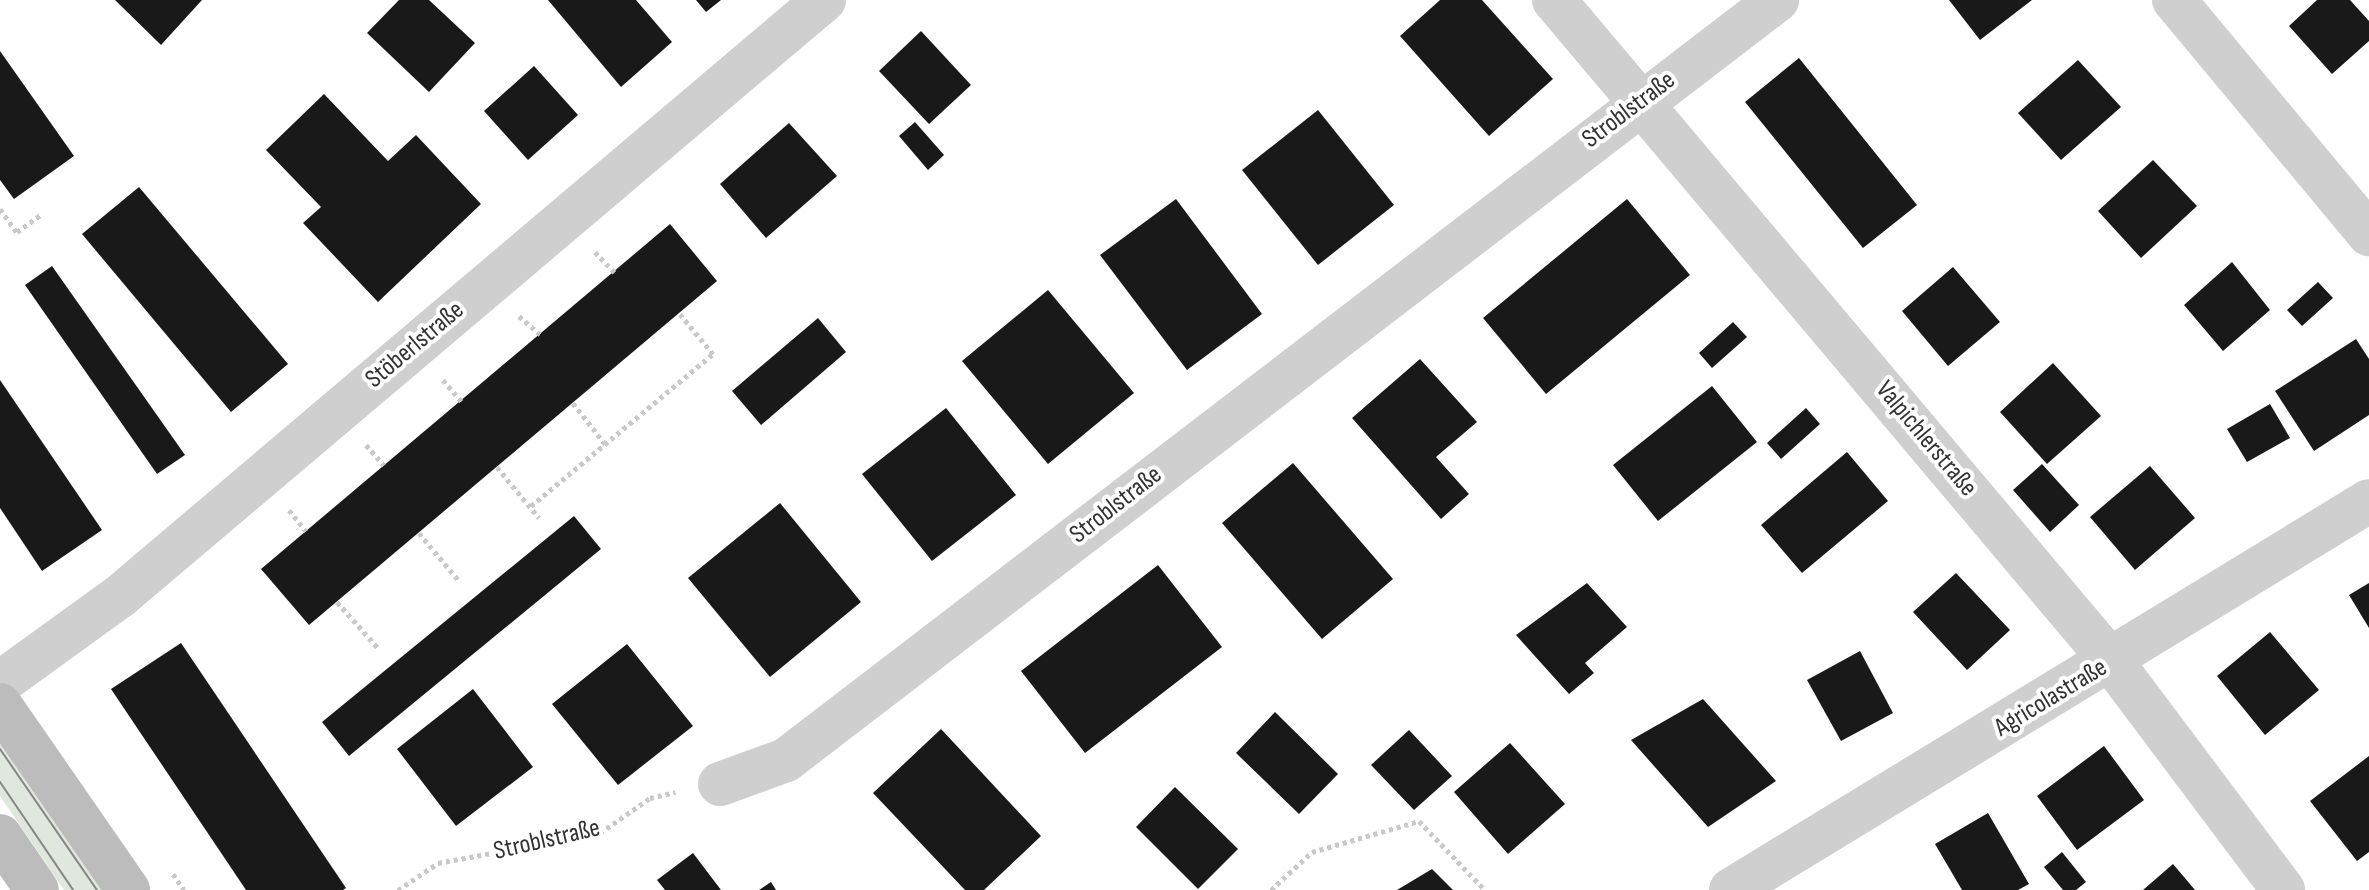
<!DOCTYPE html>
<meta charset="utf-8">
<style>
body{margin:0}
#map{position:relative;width:2369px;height:890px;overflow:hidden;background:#fff;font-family:"Sofia Sans Condensed",sans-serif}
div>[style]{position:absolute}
.green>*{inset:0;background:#e0e8dd}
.building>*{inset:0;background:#191919}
.path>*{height:5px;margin-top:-2.5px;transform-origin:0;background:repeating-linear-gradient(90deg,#c9c9c9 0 4px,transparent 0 8px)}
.street>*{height:44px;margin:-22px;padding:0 22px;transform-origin:22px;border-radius:22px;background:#cfcfcf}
.secondary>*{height:44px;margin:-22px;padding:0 22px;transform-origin:22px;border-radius:22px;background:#bcbcbc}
.tram>*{height:2px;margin:-1px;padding:0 1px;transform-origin:1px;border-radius:1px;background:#878787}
span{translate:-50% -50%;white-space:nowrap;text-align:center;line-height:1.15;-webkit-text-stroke:8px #fff;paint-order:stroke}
.street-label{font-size:26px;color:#323232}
</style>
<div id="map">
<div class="green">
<i style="clip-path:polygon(0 728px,113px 890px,64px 890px,0 796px)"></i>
</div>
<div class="building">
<i style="clip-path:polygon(115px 0,202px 0,161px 45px)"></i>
<i style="clip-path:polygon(399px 0,429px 0,475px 43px,429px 92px,367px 33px)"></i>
<i style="clip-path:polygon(548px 0,636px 0,672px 42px,621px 87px)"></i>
<i style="clip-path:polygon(696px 0,721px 0,706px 12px)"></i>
<i style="clip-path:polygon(1440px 0,1482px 0,1553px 79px,1489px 136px,1400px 36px)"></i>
<i style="clip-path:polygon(1949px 0,2032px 0,1980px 40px)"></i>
<i style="clip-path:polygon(2317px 0,2350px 0,2369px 21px,2369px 41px,2332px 74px,2289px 26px)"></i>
<i style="clip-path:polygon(921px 31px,971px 85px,929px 124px,879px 71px)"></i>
<i style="clip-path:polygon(0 51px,74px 156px,14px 199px,0 180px)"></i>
<i style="clip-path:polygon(1799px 58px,1917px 205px,1863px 248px,1745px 102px)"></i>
<i style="clip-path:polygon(2078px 60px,2121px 107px,2061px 160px,2018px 113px)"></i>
<i style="clip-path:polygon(534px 66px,578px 115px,528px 160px,484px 111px)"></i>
<i style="clip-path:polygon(324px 94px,388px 161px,416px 135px,481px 204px,378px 302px,303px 223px,321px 207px,266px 150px)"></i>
<i style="clip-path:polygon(1318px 110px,1394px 205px,1318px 265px,1242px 170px)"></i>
<i style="clip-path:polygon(915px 122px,944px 155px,928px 170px,899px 136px)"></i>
<i style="clip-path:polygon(789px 123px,837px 176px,766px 238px,720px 184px)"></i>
<i style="clip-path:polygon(2153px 160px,2197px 206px,2141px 258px,2098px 211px)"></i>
<i style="clip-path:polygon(139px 187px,288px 364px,231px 412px,82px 234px)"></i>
<i style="clip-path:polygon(1176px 199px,1262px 314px,1187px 370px,1100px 255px)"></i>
<i style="clip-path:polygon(1627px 199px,1690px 275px,1546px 394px,1483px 318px)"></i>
<i style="clip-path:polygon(670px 224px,717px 281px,309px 625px,261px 569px)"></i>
<i style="clip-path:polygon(2232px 262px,2270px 310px,2223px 351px,2184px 305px)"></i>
<i style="clip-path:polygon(52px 266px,185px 455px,157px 474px,25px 285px)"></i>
<i style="clip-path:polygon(1953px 267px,2000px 322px,1948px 366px,1902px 311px)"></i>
<i style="clip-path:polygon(2318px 282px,2333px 298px,2302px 326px,2287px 310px)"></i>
<i style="clip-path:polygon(1048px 290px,1134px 393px,1048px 464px,962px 361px)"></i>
<i style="clip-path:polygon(818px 318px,846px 352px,761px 425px,732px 391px)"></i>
<i style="clip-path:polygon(1733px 322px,1747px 337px,1712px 368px,1699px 353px)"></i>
<i style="clip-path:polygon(2356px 339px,2369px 359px,2369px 415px,2314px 451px,2275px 391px)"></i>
<i style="clip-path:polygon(1420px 359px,1477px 422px,1436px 457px,1469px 494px,1441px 519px,1352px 418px)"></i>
<i style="clip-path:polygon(2053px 363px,2101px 416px,2047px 464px,2000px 412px)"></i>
<i style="clip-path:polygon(0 380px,102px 530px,42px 571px,0 508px)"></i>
<i style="clip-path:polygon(1712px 386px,1757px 442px,1658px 521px,1613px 465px)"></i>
<i style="clip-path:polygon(2270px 404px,2290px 438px,2247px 462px,2227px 429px)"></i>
<i style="clip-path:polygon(946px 408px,1016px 495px,932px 561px,862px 474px)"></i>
<i style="clip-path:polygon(1806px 408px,1820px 424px,1781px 459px,1767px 443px)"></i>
<i style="clip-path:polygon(1847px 452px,1888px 501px,1802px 573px,1761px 525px)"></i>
<i style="clip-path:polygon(1293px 463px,1393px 579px,1322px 639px,1222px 523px)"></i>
<i style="clip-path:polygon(2042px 464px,2079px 505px,2050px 532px,2013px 490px)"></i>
<i style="clip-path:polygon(2150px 466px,2195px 518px,2135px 570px,2090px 517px)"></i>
<i style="clip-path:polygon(780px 503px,861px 602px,770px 677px,688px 578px)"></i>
<i style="clip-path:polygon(574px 516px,601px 549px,349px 756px,322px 722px)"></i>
<i style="clip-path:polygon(1158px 565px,1222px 647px,1085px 753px,1021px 671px)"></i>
<i style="clip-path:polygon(1956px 573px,2010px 630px,1967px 670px,1913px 612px)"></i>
<i style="clip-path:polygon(1587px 583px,1627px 627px,1585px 663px,1594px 673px,1569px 694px,1516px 635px)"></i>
<i style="clip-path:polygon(2369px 583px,2369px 628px,2349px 595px)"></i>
<i style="clip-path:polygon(2270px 632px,2319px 690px,2265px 735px,2217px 676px)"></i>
<i style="clip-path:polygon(181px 643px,346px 888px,343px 890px,246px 890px,111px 689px)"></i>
<i style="clip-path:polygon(627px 644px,693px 726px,618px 785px,552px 704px)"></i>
<i style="clip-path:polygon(1860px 651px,1893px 713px,1841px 741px,1807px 680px)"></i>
<i style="clip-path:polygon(473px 689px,533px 767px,456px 826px,397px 749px)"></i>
<i style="clip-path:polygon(1703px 699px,1776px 781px,1708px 827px,1631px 740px)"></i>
<i style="clip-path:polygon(1275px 712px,1338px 774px,1299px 814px,1236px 753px)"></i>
<i style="clip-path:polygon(941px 729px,1041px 836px,984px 890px,965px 890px,873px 793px)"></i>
<i style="clip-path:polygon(1409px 730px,1452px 776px,1414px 810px,1371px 765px)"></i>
<i style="clip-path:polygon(1510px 743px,1565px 804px,1508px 854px,1454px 792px)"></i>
<i style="clip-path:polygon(2104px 746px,2144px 800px,2077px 850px,2037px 796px)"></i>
<i style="clip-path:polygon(2369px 756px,2369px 852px,2357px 861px,2310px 801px)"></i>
<i style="clip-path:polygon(1175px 787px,1238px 849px,1198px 889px,1136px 827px)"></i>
<i style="clip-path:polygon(1988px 813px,2029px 884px,2018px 890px,1962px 890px,1935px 844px)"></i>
<i style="clip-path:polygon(2062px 852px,2086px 882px,2076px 890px,2063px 890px,2044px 867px)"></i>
<i style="clip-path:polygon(693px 853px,721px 890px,665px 890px,657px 880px)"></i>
<i style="clip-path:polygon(2173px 864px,2195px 890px,2143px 890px)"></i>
<i style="clip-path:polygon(1432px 869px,1453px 890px,1397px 890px)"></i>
<i style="clip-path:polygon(771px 882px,776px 890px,759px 890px)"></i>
</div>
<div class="path">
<i style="left:0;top:209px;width:29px;rotate:54deg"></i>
<i style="left:17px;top:232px;width:31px;rotate:-36deg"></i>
<i style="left:595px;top:252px;width:28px;rotate:46deg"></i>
<i style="left:519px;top:316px;width:28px;rotate:41deg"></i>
<i style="left:443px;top:380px;width:28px;rotate:49deg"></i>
<i style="left:573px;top:403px;width:52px;rotate:52deg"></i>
<i style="left:366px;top:445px;width:27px;rotate:48deg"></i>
<i style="left:497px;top:467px;width:66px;rotate:50.5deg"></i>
<i style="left:531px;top:506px;width:237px;rotate:-39.9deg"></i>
<i style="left:713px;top:354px;width:53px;rotate:-129.7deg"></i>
<i style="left:289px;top:510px;width:27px;rotate:51deg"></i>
<i style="left:419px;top:533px;width:64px;rotate:50.1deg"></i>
<i style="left:337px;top:602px;width:63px;rotate:48.2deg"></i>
<i style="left:173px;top:874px;width:19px;rotate:55deg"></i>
<i style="left:398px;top:890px;width:48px;rotate:-34deg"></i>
<i style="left:438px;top:863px;width:165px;rotate:-10.5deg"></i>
<i style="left:600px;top:833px;width:61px;rotate:-35deg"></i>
<i style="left:650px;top:798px;width:26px;rotate:-13deg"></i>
<i style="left:1271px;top:890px;width:56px;rotate:-42.8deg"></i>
<i style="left:1312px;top:852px;width:111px;rotate:-16.2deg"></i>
<i style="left:1419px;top:821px;width:95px;rotate:46.3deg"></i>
</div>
<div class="street">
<i style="left:1554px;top:0;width:866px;rotate:49.87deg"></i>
<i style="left:2112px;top:662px;width:285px;rotate:53.1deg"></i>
<i style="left:2174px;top:0;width:305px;rotate:50.2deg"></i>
<i style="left:0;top:683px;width:147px;rotate:-35.9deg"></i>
<i style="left:119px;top:597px;width:924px;rotate:-40.26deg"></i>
<i style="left:720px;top:784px;width:70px;rotate:-20deg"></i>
<i style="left:786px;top:760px;width:1249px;rotate:-37.48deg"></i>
<i style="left:1731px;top:890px;width:747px;rotate:-31.37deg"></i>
</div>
<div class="secondary">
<i style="left:0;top:705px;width:225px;rotate:55.3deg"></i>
<i style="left:0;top:836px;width:65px;rotate:55.6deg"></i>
</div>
<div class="tram">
<i style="left:0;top:749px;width:171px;rotate:55.5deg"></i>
<i style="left:0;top:782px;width:130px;rotate:55.9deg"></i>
</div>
<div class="street-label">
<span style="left:1629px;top:110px;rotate:-37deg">Stroblstraße</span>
<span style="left:415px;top:345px;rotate:-40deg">Stöberlstraße</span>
<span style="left:1926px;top:439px;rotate:50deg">Valpichlerstraße</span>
<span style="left:1116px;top:505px;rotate:-38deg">Stroblstraße</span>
<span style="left:2051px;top:698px;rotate:-31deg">Agricolastraße</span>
<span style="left:547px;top:840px;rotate:-13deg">Stroblstraße</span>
</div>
</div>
